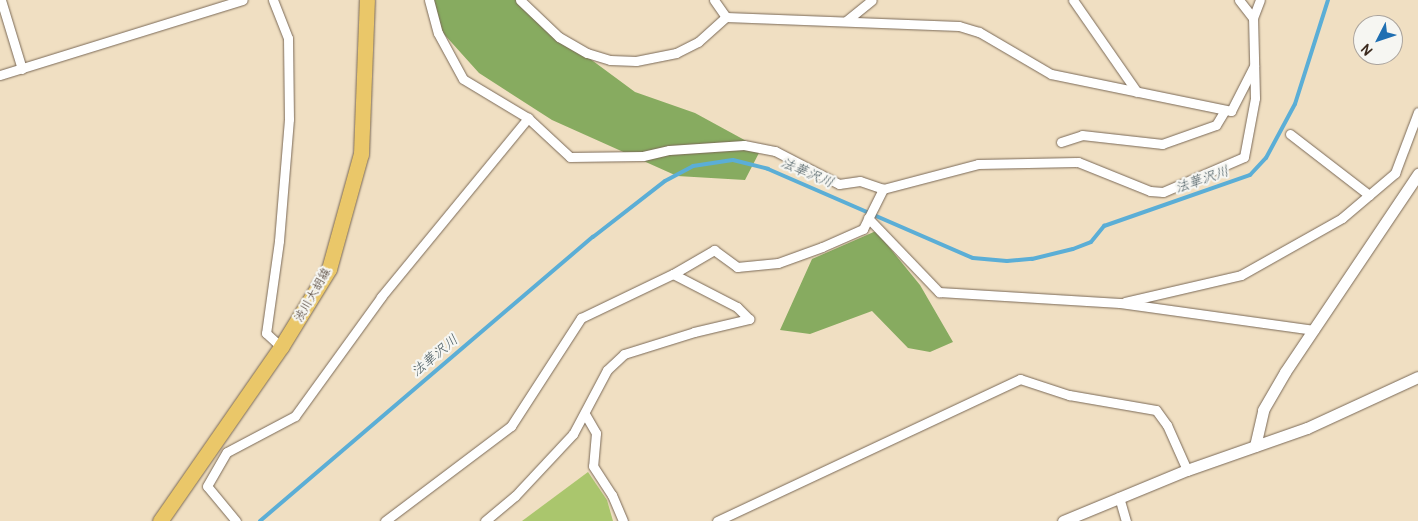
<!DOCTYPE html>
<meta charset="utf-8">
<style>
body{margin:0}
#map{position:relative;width:1418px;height:521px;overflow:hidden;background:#f0dfc2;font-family:Pangolin,"Klee One",sans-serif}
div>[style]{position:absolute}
.green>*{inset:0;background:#aac66d}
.forest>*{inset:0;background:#87ab60}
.stream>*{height:4px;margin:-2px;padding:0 2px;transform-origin:2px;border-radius:2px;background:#5baed6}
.roads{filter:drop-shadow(0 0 1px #7a6957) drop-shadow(0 0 1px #7a6957)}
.minor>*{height:9px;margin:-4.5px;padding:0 4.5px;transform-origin:4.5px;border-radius:4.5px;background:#fff}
.tertiary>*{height:11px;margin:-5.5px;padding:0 5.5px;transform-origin:5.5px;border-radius:5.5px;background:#fff}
.primary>*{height:15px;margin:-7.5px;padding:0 7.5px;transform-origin:7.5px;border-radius:7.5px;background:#eac769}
span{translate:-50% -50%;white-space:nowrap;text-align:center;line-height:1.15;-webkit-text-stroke:4.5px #f6f6f2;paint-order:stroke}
.street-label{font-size:12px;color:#3b2a1e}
.water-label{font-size:14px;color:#46585e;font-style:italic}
.north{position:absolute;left:1353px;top:15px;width:50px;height:50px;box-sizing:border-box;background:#f6f6f2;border:1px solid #aba49d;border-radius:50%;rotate:229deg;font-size:14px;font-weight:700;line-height:20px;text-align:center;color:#3b2a1e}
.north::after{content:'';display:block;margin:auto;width:18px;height:22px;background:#1f6fb2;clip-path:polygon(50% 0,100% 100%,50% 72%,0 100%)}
</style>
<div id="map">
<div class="green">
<i style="clip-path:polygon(588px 472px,607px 500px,613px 521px,522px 521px)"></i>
</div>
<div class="forest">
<i style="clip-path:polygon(425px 0,523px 0,593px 61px,635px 92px,695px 113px,761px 149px,745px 180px,677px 176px,552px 120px,479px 73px,434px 23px)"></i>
<i style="clip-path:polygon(876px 231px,920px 285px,953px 342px,930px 352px,908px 348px,872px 311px,810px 334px,780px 330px,812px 259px)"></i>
</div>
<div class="stream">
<i style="left:260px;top:521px;width:438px;rotate:-40.5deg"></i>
<i style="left:593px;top:237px;width:91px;rotate:-37.9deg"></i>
<i style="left:665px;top:181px;width:32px;rotate:-28deg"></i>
<i style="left:693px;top:166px;width:40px;rotate:-8.5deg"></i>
<i style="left:733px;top:160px;width:36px;rotate:14deg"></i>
<i style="left:768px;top:169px;width:223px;rotate:23.5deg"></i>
<i style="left:973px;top:258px;width:34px;rotate:5deg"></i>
<i style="left:1007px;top:261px;width:25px;rotate:-5deg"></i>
<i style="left:1032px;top:259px;width:42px;rotate:-13.7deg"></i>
<i style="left:1073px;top:249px;width:19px;rotate:-21deg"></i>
<i style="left:1091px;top:242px;width:21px;rotate:-51deg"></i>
<i style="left:1104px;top:226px;width:155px;rotate:-19.3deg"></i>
<i style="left:1250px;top:175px;width:23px;rotate:-47deg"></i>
<i style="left:1266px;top:158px;width:61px;rotate:-61.8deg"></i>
<i style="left:1295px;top:104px;width:109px;rotate:-72.4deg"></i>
</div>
<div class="roads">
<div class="minor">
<i style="left:1px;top:0;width:72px;rotate:73.1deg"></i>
<i style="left:273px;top:0;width:41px;rotate:68.5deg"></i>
<i style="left:288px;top:38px;width:81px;rotate:89.3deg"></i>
<i style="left:289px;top:119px;width:122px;rotate:94.7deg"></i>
<i style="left:279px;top:241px;width:93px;rotate:98deg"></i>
<i style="left:266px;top:333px;width:21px;rotate:43deg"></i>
<i style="left:429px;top:0;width:34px;rotate:75deg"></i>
<i style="left:438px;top:33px;width:52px;rotate:61.5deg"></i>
<i style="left:463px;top:79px;width:76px;rotate:31deg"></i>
<i style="left:528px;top:118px;width:57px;rotate:42.9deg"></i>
<i style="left:570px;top:157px;width:73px;rotate:-0.8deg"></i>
<i style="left:643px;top:156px;width:27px;rotate:-13deg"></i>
<i style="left:669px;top:150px;width:75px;rotate:-3.8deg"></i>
<i style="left:744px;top:145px;width:32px;rotate:11deg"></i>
<i style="left:775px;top:151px;width:72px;rotate:27.3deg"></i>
<i style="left:839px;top:184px;width:21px;rotate:-8deg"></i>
<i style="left:860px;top:181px;width:24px;rotate:19deg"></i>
<i style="left:883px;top:189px;width:98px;rotate:-14.7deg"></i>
<i style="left:978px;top:164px;width:100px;rotate:-1.1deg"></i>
<i style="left:1078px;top:162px;width:78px;rotate:21.9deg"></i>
<i style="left:1150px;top:191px;width:13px;rotate:4deg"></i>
<i style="left:1163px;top:192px;width:88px;rotate:-23.4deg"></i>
<i style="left:1244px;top:157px;width:60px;rotate:-79.4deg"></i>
<i style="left:1255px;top:98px;width:80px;rotate:-91.4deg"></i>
<i style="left:1253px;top:18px;width:19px;rotate:-69deg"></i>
<i style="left:520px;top:0;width:54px;rotate:43.5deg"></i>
<i style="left:559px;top:37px;width:32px;rotate:30deg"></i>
<i style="left:587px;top:53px;width:24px;rotate:17deg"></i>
<i style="left:610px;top:60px;width:26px;rotate:2deg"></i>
<i style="left:636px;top:61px;width:41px;rotate:-11.3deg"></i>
<i style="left:676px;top:53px;width:25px;rotate:-27deg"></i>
<i style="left:698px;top:42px;width:38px;rotate:-42deg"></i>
<i style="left:714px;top:0;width:21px;rotate:55deg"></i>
<i style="left:1073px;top:0;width:112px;rotate:55.2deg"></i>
<i style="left:1239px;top:0;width:23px;rotate:52deg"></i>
<i style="left:726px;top:17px;width:233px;rotate:2.2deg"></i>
<i style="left:959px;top:26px;width:21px;rotate:17deg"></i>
<i style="left:979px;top:32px;width:83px;rotate:30.3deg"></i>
<i style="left:1051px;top:74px;width:184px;rotate:11.6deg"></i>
<i style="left:1231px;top:111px;width:51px;rotate:-62.9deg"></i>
<i style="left:846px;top:21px;width:33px;rotate:-39deg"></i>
<i style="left:0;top:75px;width:254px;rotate:-17.2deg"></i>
<i style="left:1290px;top:134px;width:100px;rotate:37.7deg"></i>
<i style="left:1061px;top:142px;width:22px;rotate:-18deg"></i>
<i style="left:1082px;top:135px;width:81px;rotate:6.4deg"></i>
<i style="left:1162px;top:144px;width:57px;rotate:-19.4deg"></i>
<i style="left:1216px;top:125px;width:17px;rotate:-59deg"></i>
<i style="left:868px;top:218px;width:103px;rotate:46.2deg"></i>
<i style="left:939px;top:292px;width:181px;rotate:3.5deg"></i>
<i style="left:1120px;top:303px;width:196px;rotate:7.9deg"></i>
<i style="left:1125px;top:302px;width:119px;rotate:-13.1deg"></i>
<i style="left:1241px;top:275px;width:116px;rotate:-29.4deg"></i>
<i style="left:1342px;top:218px;width:70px;rotate:-40.3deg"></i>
<i style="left:1395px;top:173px;width:65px;rotate:-69.3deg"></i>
<i style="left:585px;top:414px;width:22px;rotate:60deg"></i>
<i style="left:596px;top:433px;width:33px;rotate:95deg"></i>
<i style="left:593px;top:466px;width:35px;rotate:57deg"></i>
<i style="left:612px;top:495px;width:28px;rotate:67deg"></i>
<i style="left:1119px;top:497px;width:25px;rotate:74deg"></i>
<i style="left:236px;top:521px;width:45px;rotate:-129.6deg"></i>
<i style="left:207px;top:486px;width:39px;rotate:-60deg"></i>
<i style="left:227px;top:452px;width:77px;rotate:-27.9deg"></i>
<i style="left:295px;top:416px;width:147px;rotate:-54.1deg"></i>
<i style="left:381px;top:297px;width:232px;rotate:-50.6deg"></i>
<i style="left:385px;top:521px;width:158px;rotate:-37deg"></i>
<i style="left:511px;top:426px;width:129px;rotate:-57.1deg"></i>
<i style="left:581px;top:318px;width:102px;rotate:-25.6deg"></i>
<i style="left:673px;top:274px;width:48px;rotate:-30.3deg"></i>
<i style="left:714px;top:250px;width:29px;rotate:36deg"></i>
<i style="left:737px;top:267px;width:41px;rotate:-5.6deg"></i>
<i style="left:778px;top:263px;width:47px;rotate:-20deg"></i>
<i style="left:822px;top:247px;width:45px;rotate:-23.7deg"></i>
<i style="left:863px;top:229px;width:45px;rotate:-63.4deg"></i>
<i style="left:485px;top:521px;width:39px;rotate:-40deg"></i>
<i style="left:515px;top:496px;width:85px;rotate:-46.9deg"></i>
<i style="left:573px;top:434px;width:72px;rotate:-62deg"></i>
<i style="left:607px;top:370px;width:23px;rotate:-43deg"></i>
<i style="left:624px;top:354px;width:73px;rotate:-17.4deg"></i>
<i style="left:694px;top:332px;width:57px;rotate:-13.3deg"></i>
<i style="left:749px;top:319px;width:17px;rotate:-135deg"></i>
<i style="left:737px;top:307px;width:72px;rotate:-152.7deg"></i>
<i style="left:717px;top:521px;width:335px;rotate:-25.1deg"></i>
<i style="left:1020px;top:379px;width:52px;rotate:18.1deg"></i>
<i style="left:1069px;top:395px;width:88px;rotate:9.8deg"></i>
<i style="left:1156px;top:410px;width:19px;rotate:54deg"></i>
<i style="left:1167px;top:425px;width:49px;rotate:66deg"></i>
</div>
<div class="tertiary">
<i style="left:1255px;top:446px;width:37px;rotate:-77deg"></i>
<i style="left:1263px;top:410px;width:44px;rotate:-59.9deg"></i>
<i style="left:1285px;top:372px;width:239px;rotate:-56.1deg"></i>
<i style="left:1063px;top:521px;width:134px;rotate:-22.4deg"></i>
<i style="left:1187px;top:470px;width:127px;rotate:-19.3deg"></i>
<i style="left:1307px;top:428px;width:122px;rotate:-24.7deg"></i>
</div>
<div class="primary">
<i style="left:160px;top:521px;width:212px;rotate:-55.2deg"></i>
<i style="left:281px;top:347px;width:92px;rotate:-58.4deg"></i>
<i style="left:329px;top:269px;width:119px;rotate:-74.5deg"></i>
<i style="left:361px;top:154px;width:154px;rotate:-87.8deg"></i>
</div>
</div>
<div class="street-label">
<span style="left:313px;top:295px;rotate:-60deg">渋川大胡線</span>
</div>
<div class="water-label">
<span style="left:807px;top:173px;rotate:23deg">法華沢川</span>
<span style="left:1202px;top:180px;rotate:-19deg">法華沢川</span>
<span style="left:435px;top:356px;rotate:-40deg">法華沢川</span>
</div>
<div class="north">N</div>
</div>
